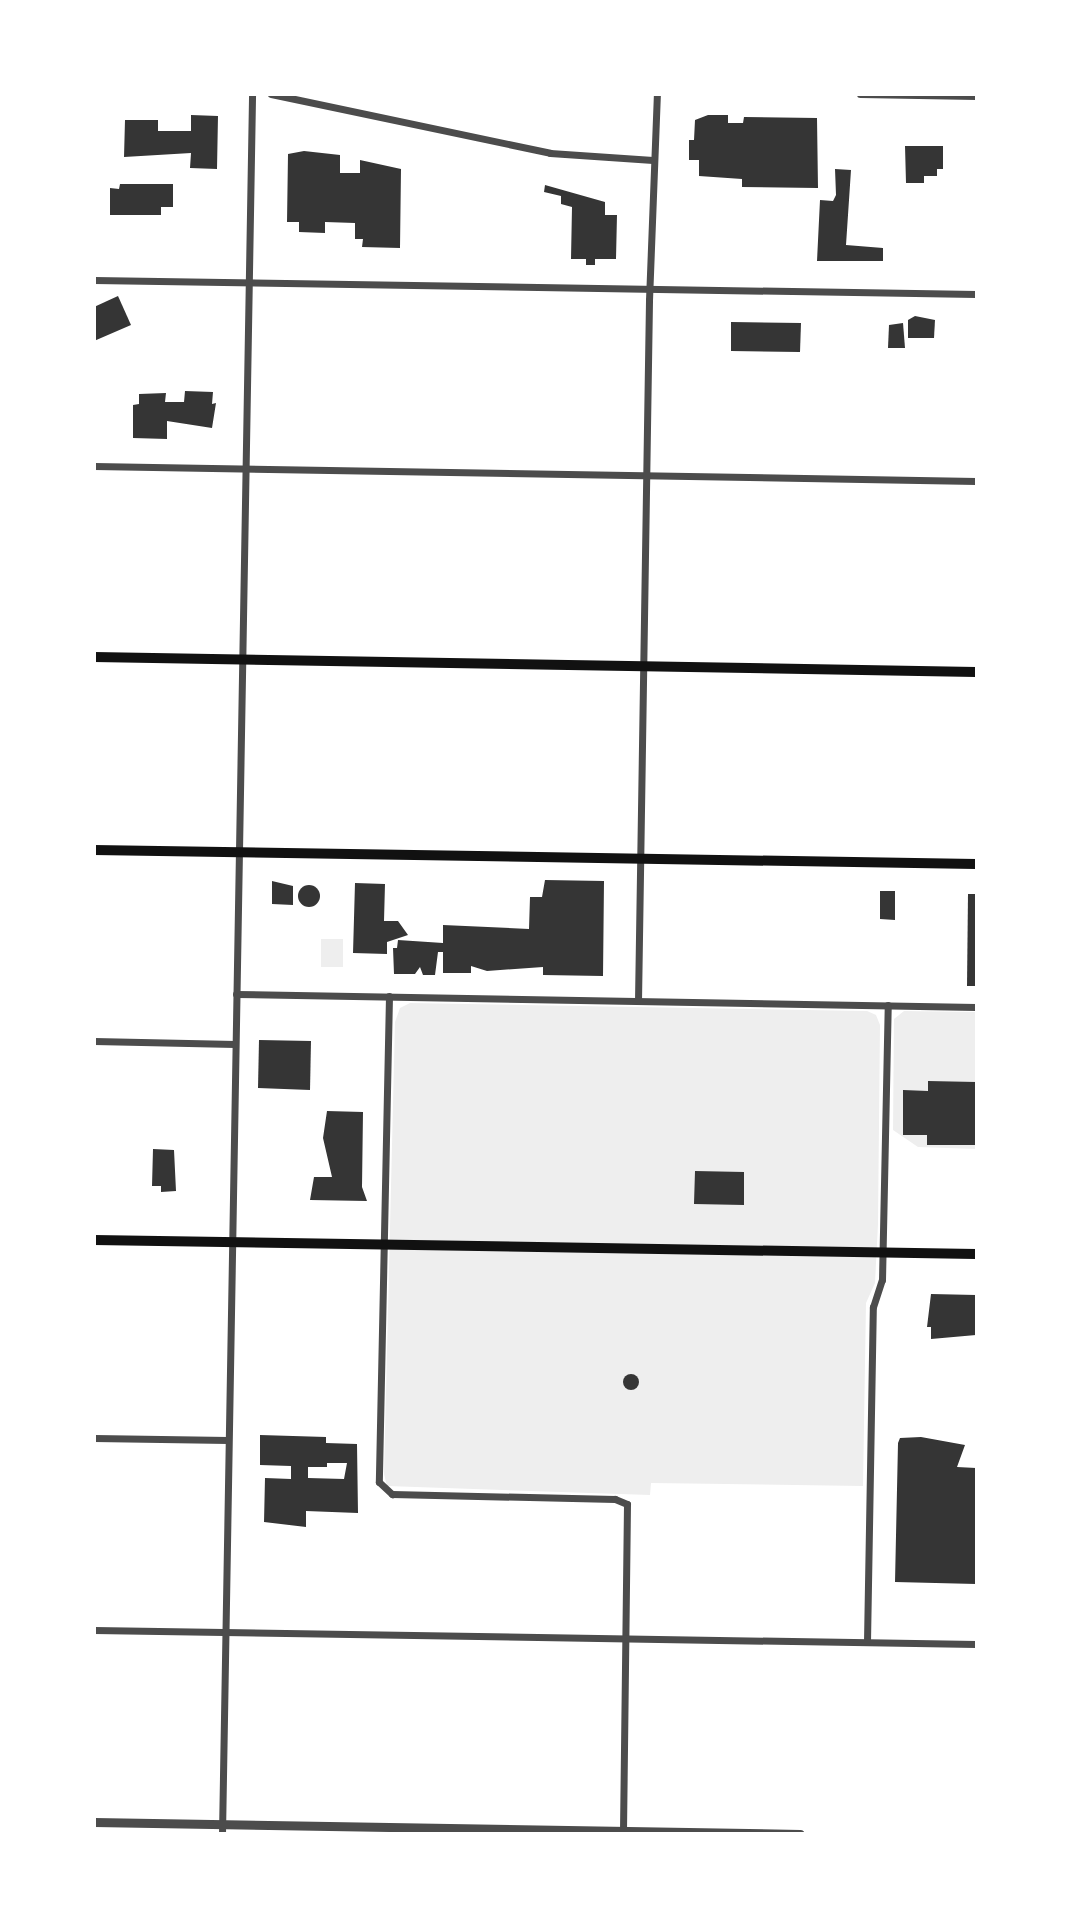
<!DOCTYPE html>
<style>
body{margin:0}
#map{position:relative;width:1071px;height:1928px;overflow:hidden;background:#fff;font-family:Mulish,sans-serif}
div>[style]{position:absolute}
.green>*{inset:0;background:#eee}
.building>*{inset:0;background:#353535}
.round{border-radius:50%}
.minor>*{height:7px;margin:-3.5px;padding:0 3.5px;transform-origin:3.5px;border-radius:3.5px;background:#4c4c4c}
.tertiary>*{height:9px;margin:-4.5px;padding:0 4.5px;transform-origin:4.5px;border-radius:4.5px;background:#4c4c4c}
.secondary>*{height:10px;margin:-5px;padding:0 5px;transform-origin:5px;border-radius:5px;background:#111}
span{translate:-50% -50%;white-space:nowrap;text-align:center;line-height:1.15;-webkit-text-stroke:5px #fff;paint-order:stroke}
.frame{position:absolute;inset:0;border:96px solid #fff;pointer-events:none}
</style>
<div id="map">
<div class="green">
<i style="clip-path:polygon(321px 939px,343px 939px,343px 967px,321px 967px)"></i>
<i style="clip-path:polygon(410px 1003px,867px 1011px,876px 1015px,880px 1025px,878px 1224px,875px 1283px,866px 1303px,863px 1486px,651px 1483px,650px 1495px,387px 1486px,384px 1474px,395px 1022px,400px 1008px)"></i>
<i style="clip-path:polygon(904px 1011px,976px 1012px,976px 1149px,918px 1147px,893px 1130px,894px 1019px)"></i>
</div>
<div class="building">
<i style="clip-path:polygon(191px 115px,218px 116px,217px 169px,190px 168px,191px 153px,124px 157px,125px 120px,158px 120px,158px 131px,191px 131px)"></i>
<i style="clip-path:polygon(708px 115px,728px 115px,728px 123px,743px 123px,744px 117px,817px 118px,818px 188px,742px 187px,742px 179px,699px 176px,699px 160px,689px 160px,689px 140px,694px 140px,695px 120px)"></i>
<i style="clip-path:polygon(905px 146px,943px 146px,943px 169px,937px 169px,937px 176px,924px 176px,924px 183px,906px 183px)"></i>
<i style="clip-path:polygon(304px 151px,340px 155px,340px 173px,360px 173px,360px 160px,401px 169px,400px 248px,362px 247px,363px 239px,355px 239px,355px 223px,325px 222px,325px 233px,299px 232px,299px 222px,287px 222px,288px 154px)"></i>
<i style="clip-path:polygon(835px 169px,851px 170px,846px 245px,883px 248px,883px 261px,817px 261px,820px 200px,833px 201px,836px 195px)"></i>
<i style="clip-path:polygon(120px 184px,173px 184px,173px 207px,161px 207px,161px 215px,110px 215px,110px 188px,119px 189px)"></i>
<i style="clip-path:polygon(545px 185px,605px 202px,605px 215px,617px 215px,616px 259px,595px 259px,595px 265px,586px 265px,586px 259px,571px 259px,572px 207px,561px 204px,561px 196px,544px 192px)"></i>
<i style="clip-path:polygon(118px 296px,131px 325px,94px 341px,94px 307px)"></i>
<i style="clip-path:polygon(915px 316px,935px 320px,934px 338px,908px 338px,908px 320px)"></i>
<i style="clip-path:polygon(731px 322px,801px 323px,800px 352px,731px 351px)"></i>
<i style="clip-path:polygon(903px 323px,905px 348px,888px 348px,889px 325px)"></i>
<i style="clip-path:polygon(185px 391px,213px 392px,212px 404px,216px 403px,212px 428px,167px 421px,167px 439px,133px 438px,133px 405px,139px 404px,139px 394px,166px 393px,165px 402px,184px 402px)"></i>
<i style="clip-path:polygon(545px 880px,604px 881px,603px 976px,543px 975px,543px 967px,487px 971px,471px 966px,471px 973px,443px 973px,443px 952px,438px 952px,435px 975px,423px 975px,420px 967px,415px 974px,394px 974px,393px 948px,397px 948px,398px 940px,443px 943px,443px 925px,529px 929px,530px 897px,542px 897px)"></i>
<i style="clip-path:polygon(272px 881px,293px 886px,293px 905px,272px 904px)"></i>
<i style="clip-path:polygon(355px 883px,385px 884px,384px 921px,398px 921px,408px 935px,387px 942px,387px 954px,353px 953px)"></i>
<i class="round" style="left:298px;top:885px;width:22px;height:22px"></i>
<i style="clip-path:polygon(880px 891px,895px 891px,895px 920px,880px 919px)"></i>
<i style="clip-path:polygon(968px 894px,976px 894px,976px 986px,967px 986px)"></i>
<i style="clip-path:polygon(259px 1040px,311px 1041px,310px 1090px,258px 1088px)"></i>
<i style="clip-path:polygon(928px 1081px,976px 1082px,976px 1145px,927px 1145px,927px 1135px,903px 1135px,903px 1090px,928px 1091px)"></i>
<i style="clip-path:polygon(327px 1111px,363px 1112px,362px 1187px,367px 1201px,310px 1200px,314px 1177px,332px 1177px,323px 1138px)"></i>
<i style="clip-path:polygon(153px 1149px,174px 1150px,176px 1191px,161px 1192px,161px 1186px,152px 1186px)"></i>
<i style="clip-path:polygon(695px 1171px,744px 1172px,744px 1205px,694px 1204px)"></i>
<i style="clip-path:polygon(931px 1294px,976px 1295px,976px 1335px,931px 1339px,931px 1327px,927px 1327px)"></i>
<i class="round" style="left:623px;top:1374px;width:16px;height:16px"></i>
<i style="clip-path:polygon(evenodd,260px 1435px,326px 1437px,326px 1443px,357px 1444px,358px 1513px,306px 1511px,306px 1527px,264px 1522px,265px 1478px,291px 1479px,291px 1466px,260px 1465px,260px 1435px,327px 1463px,347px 1463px,344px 1479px,308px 1478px,308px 1467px,327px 1467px,327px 1463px)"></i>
<i style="clip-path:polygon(921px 1437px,965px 1445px,957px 1467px,976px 1468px,976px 1584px,895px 1582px,898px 1443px,900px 1438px)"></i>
</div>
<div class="minor">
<i style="left:271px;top:94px;width:285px;rotate:11.9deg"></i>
<i style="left:550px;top:153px;width:103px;rotate:3.9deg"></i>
<i style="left:860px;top:94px;width:116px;rotate:1deg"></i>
<i style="left:94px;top:280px;width:882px;rotate:0.91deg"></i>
<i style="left:94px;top:466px;width:882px;rotate:0.97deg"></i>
<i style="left:236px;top:994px;width:740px;rotate:1.01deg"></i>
<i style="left:389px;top:996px;width:486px;rotate:91.2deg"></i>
<i style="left:379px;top:1482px;width:18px;rotate:43deg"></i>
<i style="left:392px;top:1494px;width:223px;rotate:1.3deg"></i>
<i style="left:615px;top:1499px;width:13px;rotate:23deg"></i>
<i style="left:627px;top:1504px;width:330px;rotate:90.7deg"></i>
<i style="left:638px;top:1001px;width:701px;rotate:-89.1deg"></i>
<i style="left:649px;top:300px;width:206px;rotate:-87.8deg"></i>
<i style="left:94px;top:1041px;width:141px;rotate:1.2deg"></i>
<i style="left:94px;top:1438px;width:134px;rotate:0.9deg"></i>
<i style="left:94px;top:1630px;width:882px;rotate:0.91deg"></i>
<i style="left:867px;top:1642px;width:335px;rotate:-89deg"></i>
<i style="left:873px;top:1307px;width:28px;rotate:-72deg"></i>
<i style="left:882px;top:1280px;width:275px;rotate:-88.8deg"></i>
<i style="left:222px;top:1834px;width:1740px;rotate:-89.01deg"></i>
</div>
<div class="tertiary">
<i style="left:94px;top:1822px;width:706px;rotate:0.97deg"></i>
</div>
<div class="secondary">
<i style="left:94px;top:657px;width:882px;rotate:0.97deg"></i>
<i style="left:94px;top:850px;width:882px;rotate:0.91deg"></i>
<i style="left:94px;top:1240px;width:882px;rotate:0.91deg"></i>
</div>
<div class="frame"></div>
</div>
